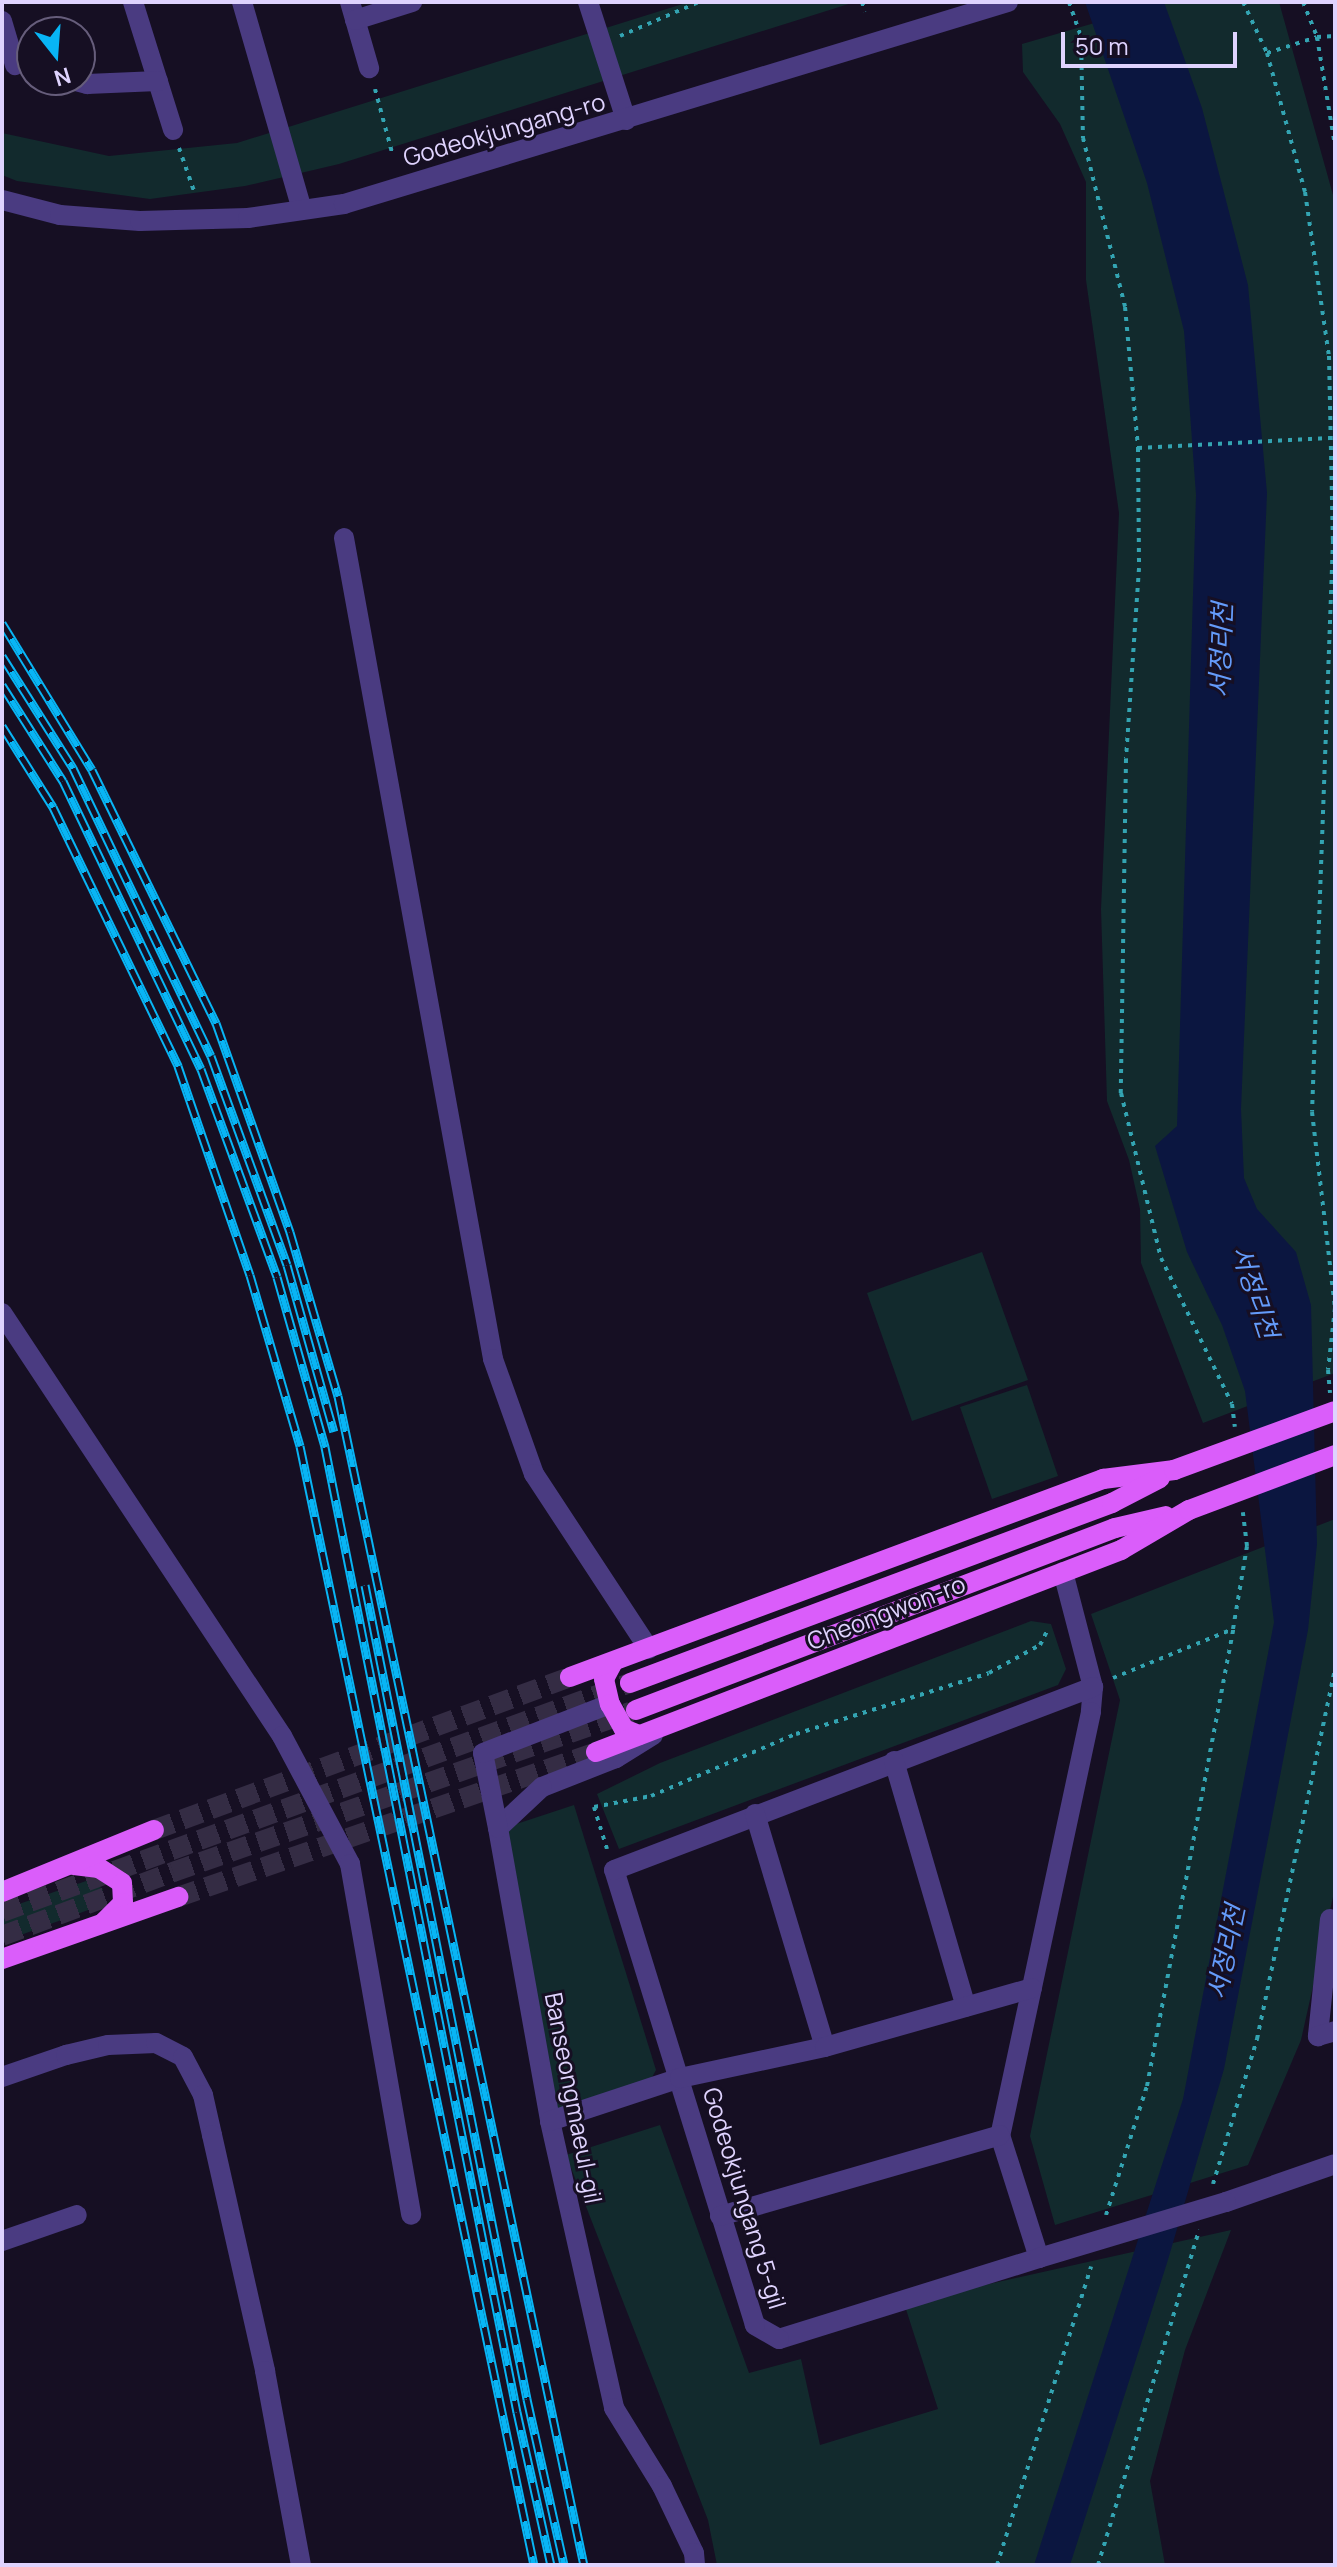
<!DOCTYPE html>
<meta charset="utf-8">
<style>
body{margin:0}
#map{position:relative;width:1337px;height:2567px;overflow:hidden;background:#160f23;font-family:Manrope,"Noto Sans KR",sans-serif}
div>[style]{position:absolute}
.green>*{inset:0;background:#122a2d}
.water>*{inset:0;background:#0b1640}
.major-tunnel>*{height:20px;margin-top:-10px;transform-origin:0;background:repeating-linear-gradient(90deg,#342c44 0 20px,transparent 0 30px)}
.path>*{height:4px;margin-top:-2px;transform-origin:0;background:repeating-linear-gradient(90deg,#33a4b2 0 4px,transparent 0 10px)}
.minor>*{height:20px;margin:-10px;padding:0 10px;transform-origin:10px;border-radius:10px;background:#4a3b81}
.major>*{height:20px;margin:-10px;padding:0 10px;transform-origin:10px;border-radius:10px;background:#da5dfa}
.rail>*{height:9px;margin-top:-4.5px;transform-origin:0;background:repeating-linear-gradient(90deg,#160f23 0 18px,#08b5f5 0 36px);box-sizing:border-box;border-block:2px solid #08b5f5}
.minor-bridge>*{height:20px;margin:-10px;padding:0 10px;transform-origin:10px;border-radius:10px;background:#4a3b81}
.major-bridge>*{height:20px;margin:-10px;padding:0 10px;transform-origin:10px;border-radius:10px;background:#da5dfa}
span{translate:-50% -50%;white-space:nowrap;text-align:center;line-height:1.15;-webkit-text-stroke:6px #160f23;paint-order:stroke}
.street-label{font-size:24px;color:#dfd3fe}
.water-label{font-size:26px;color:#649bfa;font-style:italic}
.frame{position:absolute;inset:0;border:4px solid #dfd3fe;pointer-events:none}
.north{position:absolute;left:16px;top:16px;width:80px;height:80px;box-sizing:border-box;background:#160f23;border:2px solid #665d7b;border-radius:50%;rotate:163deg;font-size:22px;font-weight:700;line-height:32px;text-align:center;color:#dfd3fe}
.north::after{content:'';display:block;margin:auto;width:28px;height:36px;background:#08b5f5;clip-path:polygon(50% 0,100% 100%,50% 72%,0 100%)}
.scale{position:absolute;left:1061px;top:32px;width:176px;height:36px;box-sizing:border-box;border:4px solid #dfd3fe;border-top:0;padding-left:10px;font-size:24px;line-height:28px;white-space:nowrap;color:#dfd3fe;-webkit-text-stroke:6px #160f23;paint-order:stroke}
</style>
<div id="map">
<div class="green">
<i style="clip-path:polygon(689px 2px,855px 2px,339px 164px,245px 186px,150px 199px,17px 181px,2px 175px,2px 133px,109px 156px,237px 143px)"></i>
<i style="clip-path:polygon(1167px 2px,1279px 2px,1335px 202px,1335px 1373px,1203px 1423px,1141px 1263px,1140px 1209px,1129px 1160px,1107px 1101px,1101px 909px,1119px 513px,1086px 280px,1086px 182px,1060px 124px,1023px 72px,1022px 44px)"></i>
<i style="clip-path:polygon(982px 1252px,1028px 1380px,912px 1421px,867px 1293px)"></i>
<i style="clip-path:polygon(1027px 1385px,1058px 1476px,992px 1499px,960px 1407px)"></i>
<i style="clip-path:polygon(1335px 1519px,1335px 1888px,1301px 2040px,1248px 2165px,1055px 2225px,1030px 2136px,1120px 1700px,1091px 1614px)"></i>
<i style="clip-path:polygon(1031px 1621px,1051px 1624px,1066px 1669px,1058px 1685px,619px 1849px,597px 1794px,660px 1763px)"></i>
<i style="clip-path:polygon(574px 1805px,656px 2070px,644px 2092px,558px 2115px,498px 1830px)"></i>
<i style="clip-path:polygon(89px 1880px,103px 1889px,99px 1906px,2px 1942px,2px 1914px,16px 1905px)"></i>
<i style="clip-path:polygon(660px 2125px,749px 2373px,801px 2359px,820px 2445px,938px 2409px,904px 2303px,1231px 2230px,1185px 2350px,1150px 2481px,1165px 2565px,717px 2565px,708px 2520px,566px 2155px)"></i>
</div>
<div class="water">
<i style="clip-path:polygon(1085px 2px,1164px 2px,1202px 108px,1248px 285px,1267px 493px,1241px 1109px,1244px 1178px,1257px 1209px,1296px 1252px,1311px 1305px,1317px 1544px,1308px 1630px,1224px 2069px,1167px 2263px,1070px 2565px,1034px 2565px,1183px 2099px,1274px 1622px,1245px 1391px,1222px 1325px,1187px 1252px,1155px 1146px,1177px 1126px,1196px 495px,1184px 331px,1147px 183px)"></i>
</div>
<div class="major-tunnel">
<i style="left:154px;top:1830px;width:443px;rotate:-20.2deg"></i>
<i style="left:178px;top:1897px;width:442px;rotate:-19.1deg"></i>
<i style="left:2px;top:1912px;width:668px;rotate:-20.03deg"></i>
<i style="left:2px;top:1936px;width:183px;rotate:-20.5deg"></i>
<i style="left:173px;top:1872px;width:485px;rotate:-19.3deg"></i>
</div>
<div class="path">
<i style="left:862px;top:2px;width:10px;rotate:73deg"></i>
<i style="left:1069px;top:2px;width:36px;rotate:71deg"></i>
<i style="left:1081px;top:36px;width:102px;rotate:88.9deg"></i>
<i style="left:1083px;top:138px;width:174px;rotate:76deg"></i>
<i style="left:1125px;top:307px;width:142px;rotate:84.7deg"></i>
<i style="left:1138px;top:448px;width:120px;rotate:89.5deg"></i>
<i style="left:1139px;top:568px;width:191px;rotate:93.9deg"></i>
<i style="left:1126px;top:759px;width:334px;rotate:90.9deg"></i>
<i style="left:1121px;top:1093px;width:170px;rotate:76.4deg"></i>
<i style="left:1161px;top:1258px;width:162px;rotate:64.1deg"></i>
<i style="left:1232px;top:1404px;width:23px;rotate:83deg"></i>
<i style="left:1243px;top:2px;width:56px;rotate:64.8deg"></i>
<i style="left:1267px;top:53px;width:144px;rotate:74.7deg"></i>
<i style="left:1305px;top:192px;width:166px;rotate:81.7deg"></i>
<i style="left:1329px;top:356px;width:184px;rotate:88.8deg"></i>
<i style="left:1333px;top:540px;width:572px;rotate:92.1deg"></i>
<i style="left:1312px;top:1112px;width:197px;rotate:83.3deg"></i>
<i style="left:1335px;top:1308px;width:62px;rotate:96.4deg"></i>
<i style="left:1328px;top:1370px;width:23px;rotate:85deg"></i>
<i style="left:1303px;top:2px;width:38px;rotate:68deg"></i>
<i style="left:1317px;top:37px;width:110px;rotate:80.6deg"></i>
<i style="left:620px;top:36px;width:86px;rotate:-23.3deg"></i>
<i style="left:1267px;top:53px;width:52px;rotate:-17.7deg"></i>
<i style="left:1317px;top:37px;width:18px;rotate:-3deg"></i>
<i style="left:375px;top:89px;width:69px;rotate:75deg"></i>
<i style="left:179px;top:148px;width:49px;rotate:70.8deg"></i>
<i style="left:1138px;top:448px;width:192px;rotate:-3deg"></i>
<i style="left:1113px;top:1678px;width:130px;rotate:-22.2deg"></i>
<i style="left:607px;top:1849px;width:44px;rotate:-107.2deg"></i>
<i style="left:594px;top:1807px;width:58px;rotate:-10.9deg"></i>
<i style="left:651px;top:1796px;width:158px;rotate:-23.2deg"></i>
<i style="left:796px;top:1734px;width:202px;rotate:-17.5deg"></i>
<i style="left:989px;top:1673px;width:58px;rotate:-28.8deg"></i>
<i style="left:1040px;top:1645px;width:18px;rotate:-63deg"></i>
<i style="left:1213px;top:2184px;width:152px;rotate:-73.1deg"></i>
<i style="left:1257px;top:2039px;width:378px;rotate:-78.1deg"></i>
<i style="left:1106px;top:2215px;width:135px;rotate:-72.4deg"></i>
<i style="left:1147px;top:2086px;width:465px;rotate:-79.3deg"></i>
<i style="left:1233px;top:1629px;width:84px;rotate:-80.4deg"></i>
<i style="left:1247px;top:1546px;width:34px;rotate:-97deg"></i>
<i style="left:997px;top:2565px;width:313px;rotate:-72.5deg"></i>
<i style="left:1098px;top:2565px;width:350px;rotate:-73.2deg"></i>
</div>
<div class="minor">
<i style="left:133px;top:2px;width:134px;rotate:72.6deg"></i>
<i style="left:242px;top:2px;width:216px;rotate:73.9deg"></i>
<i style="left:350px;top:2px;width:69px;rotate:73.9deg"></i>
<i style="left:588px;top:2px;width:124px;rotate:72.1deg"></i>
<i style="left:355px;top:20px;width:60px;rotate:-17.5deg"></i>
<i style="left:2px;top:21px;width:46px;rotate:73.5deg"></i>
<i style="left:72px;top:80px;width:16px;rotate:15deg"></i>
<i style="left:87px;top:84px;width:71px;rotate:-2.4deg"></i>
<i style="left:2px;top:200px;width:60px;rotate:14.5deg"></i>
<i style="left:60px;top:215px;width:80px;rotate:4.3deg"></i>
<i style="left:140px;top:221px;width:108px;rotate:-1.6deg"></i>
<i style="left:248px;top:218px;width:97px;rotate:-8.3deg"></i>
<i style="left:344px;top:204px;width:694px;rotate:-16.92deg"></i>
<i style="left:344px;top:538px;width:834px;rotate:79.71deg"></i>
<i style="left:493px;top:1359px;width:122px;rotate:70.4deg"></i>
<i style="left:534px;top:1474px;width:209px;rotate:56.7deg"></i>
<i style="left:2px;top:1313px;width:507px;rotate:56.5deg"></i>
<i style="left:282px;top:1736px;width:145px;rotate:62deg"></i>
<i style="left:350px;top:1864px;width:356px;rotate:80.1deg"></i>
<i style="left:1063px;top:1572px;width:119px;rotate:75.4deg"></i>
<i style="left:1093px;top:1687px;width:25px;rotate:95deg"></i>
<i style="left:1091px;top:1712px;width:433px;rotate:102.1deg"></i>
<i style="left:1000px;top:2135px;width:129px;rotate:72.4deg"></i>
<i style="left:1039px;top:2258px;width:272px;rotate:162.7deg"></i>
<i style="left:779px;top:2339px;width:28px;rotate:-150deg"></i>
<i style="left:755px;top:2325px;width:476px;rotate:-107.2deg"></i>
<i style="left:614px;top:1870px;width:513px;rotate:-20.91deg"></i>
<i style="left:653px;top:1735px;width:44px;rotate:148.1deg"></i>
<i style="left:616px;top:1758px;width:79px;rotate:158.6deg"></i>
<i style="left:542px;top:1787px;width:60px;rotate:137deg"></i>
<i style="left:498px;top:1828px;width:298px;rotate:79.9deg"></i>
<i style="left:550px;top:2121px;width:294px;rotate:77.4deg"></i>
<i style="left:614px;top:2408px;width:92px;rotate:58.4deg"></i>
<i style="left:662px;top:2486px;width:74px;rotate:64.5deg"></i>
<i style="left:694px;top:2553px;width:12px;rotate:85deg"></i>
<i style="left:894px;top:1761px;width:256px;rotate:73.7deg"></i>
<i style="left:755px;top:1814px;width:243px;rotate:73.3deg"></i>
<i style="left:498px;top:1828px;width:76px;rotate:-101.3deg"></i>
<i style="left:483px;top:1753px;width:136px;rotate:-21.1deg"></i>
<i style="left:1330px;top:1919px;width:118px;rotate:95.9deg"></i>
<i style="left:1318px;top:2036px;width:18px;rotate:-16deg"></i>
<i style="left:2px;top:2077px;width:68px;rotate:-19deg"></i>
<i style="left:66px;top:2055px;width:43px;rotate:-13.4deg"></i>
<i style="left:108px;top:2045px;width:48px;rotate:-2.4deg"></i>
<i style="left:156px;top:2043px;width:30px;rotate:27deg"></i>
<i style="left:183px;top:2057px;width:43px;rotate:62.2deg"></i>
<i style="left:203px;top:2095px;width:41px;rotate:77.3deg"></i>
<i style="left:212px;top:2135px;width:242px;rotate:77.3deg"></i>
<i style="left:265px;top:2371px;width:197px;rotate:79.5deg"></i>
<i style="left:550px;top:2121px;width:137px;rotate:-18.3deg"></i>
<i style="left:680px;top:2078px;width:148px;rotate:-12.1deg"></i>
<i style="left:825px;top:2047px;width:215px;rotate:-15.9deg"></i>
<i style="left:1226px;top:2202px;width:115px;rotate:-19.2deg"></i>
<i style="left:720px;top:2216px;width:291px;rotate:-16.1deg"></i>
<i style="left:2px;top:2241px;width:79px;rotate:-19.1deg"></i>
</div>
<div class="major">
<i style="left:613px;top:1662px;width:19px;rotate:118deg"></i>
<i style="left:604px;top:1679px;width:26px;rotate:77deg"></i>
<i style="left:610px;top:1704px;width:29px;rotate:61deg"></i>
<i style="left:624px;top:1729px;width:16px;rotate:22deg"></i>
<i style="left:570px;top:1677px;width:569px;rotate:-20.38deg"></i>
<i style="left:1103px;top:1479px;width:72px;rotate:-7.2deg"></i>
<i style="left:630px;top:1683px;width:515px;rotate:-20.48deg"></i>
<i style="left:1112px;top:1503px;width:54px;rotate:-27.5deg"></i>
<i style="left:636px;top:1710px;width:512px;rotate:-20.8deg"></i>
<i style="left:1115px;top:1528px;width:52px;rotate:-13.2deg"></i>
<i style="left:596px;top:1752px;width:563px;rotate:-21.04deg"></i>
<i style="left:1121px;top:1550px;width:79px;rotate:-30.5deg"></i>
<i style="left:74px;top:1865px;width:25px;rotate:7deg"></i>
<i style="left:99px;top:1868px;width:27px;rotate:33deg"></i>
<i style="left:122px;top:1883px;width:20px;rotate:87deg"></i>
<i style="left:123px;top:1903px;width:27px;rotate:135deg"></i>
<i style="left:2px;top:1892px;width:164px;rotate:-22.2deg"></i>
<i style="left:2px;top:1959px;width:187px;rotate:-19.4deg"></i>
</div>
<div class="rail">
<i style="left:2px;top:623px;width:172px;rotate:58.5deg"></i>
<i style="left:92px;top:770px;width:282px;rotate:63.9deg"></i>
<i style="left:216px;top:1023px;width:222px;rotate:70.5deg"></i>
<i style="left:290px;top:1232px;width:171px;rotate:73.7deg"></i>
<i style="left:338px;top:1396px;width:1195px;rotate:78.12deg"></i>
<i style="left:2px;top:656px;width:133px;rotate:57.6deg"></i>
<i style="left:73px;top:768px;width:319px;rotate:64.4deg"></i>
<i style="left:211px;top:1056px;width:222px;rotate:70deg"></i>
<i style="left:287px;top:1265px;width:173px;rotate:74.3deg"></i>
<i style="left:2px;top:685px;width:114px;rotate:57.6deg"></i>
<i style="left:63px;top:781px;width:319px;rotate:64.4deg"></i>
<i style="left:201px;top:1069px;width:221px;rotate:69.9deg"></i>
<i style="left:277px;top:1277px;width:177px;rotate:74.2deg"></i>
<i style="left:325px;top:1447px;width:984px;rotate:78.75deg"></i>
<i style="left:517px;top:2412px;width:157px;rotate:77.5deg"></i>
<i style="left:2px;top:726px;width:96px;rotate:57.8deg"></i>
<i style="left:53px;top:807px;width:288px;rotate:64.2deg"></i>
<i style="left:178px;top:1066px;width:221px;rotate:71deg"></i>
<i style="left:250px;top:1275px;width:178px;rotate:73.7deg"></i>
<i style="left:300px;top:1446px;width:1143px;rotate:78.19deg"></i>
<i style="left:365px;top:1585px;width:830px;rotate:78.74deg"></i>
<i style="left:527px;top:2399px;width:170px;rotate:77.4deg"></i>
</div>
<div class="minor-bridge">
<i style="left:1039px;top:2258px;width:195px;rotate:-16.7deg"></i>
</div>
<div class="major-bridge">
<i style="left:1174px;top:1470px;width:171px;rotate:-20.1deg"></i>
<i style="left:1189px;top:1510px;width:156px;rotate:-20.6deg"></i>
</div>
<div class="street-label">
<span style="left:504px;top:129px;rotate:-16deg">Godeokjungang-ro</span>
<span style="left:886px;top:1612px;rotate:-21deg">Cheongwon-ro</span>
<span style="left:574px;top:2098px;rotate:79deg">Banseongmaeul-gil</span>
<span style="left:745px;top:2198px;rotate:73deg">Godeokjungang 5-gil</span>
</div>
<div class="water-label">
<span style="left:1221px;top:650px;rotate:-88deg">서정리천</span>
<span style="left:1255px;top:1292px;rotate:72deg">서정리천</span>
<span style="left:1226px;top:1952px;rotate:-78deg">서정리천</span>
</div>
<div class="frame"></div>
<div class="north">N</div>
<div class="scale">50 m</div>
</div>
